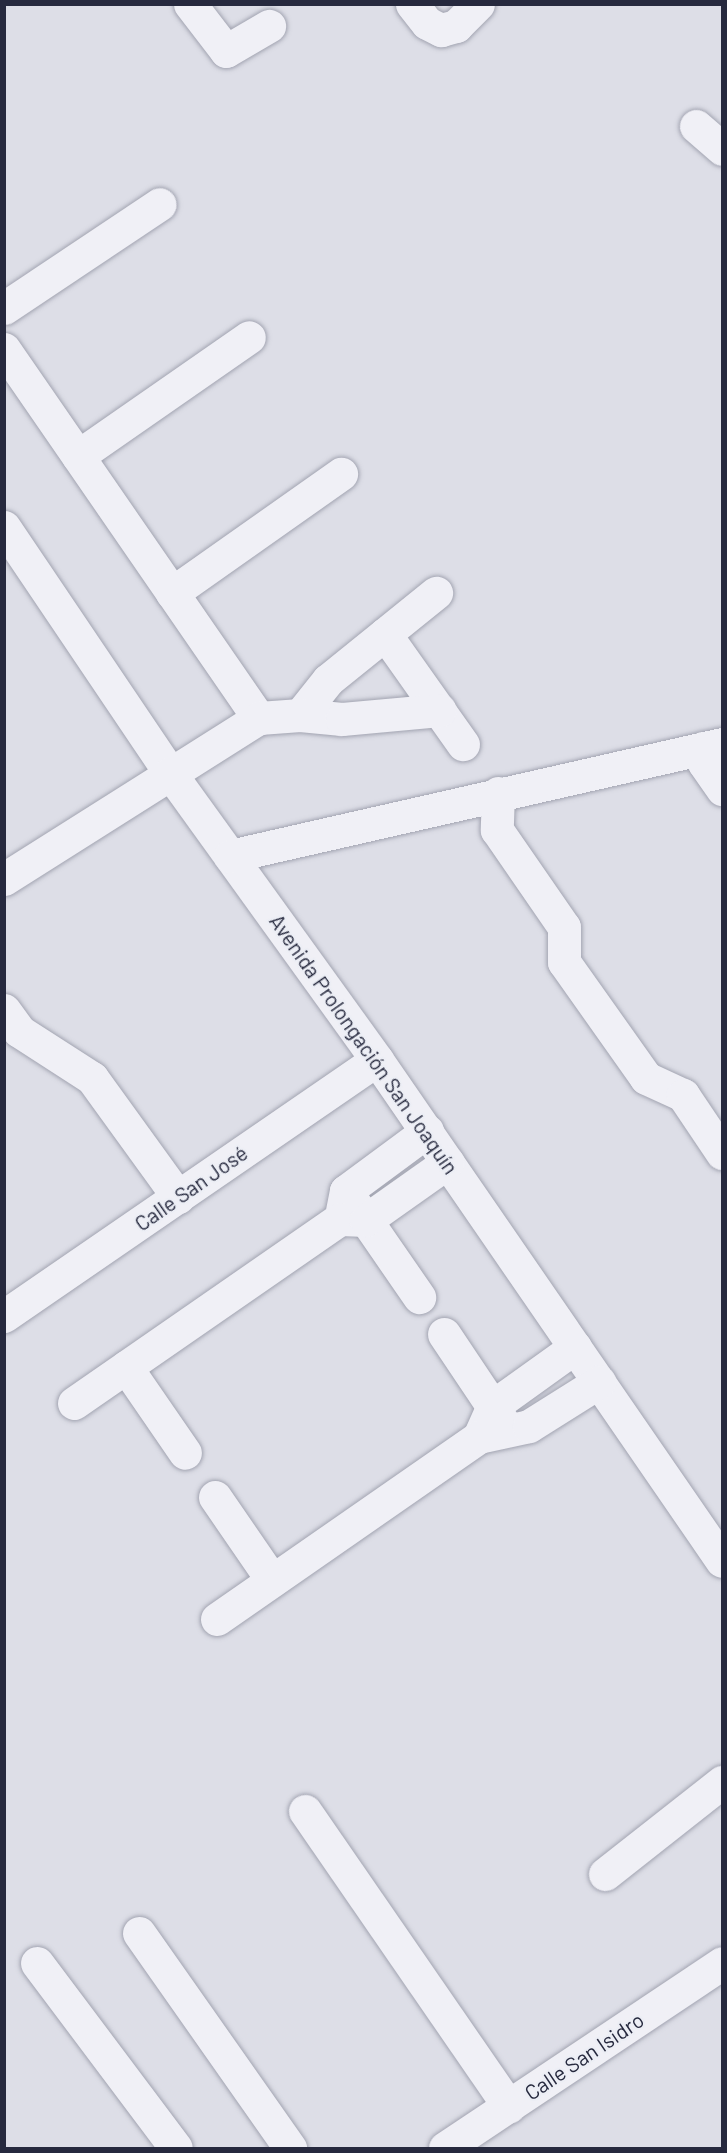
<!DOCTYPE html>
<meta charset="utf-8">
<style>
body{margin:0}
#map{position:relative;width:727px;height:2153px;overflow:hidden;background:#dddee7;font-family:Barlow,sans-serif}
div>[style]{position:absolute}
.roads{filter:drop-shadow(0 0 2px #a2a4b1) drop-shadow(0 0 2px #a2a4b1)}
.minor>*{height:33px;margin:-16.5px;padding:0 16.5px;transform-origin:16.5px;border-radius:16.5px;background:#f0f0f6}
span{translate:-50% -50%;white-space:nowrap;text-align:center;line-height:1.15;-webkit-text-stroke:4.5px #eceef5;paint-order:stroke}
.street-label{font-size:21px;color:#26293e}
.frame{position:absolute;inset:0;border:6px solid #26293e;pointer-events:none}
</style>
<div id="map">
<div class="roads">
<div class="minor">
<i style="left:190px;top:4px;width:59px;rotate:52.5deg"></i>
<i style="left:226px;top:51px;width:50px;rotate:-30.2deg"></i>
<i style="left:412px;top:4px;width:24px;rotate:52deg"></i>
<i style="left:427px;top:23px;width:16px;rotate:27deg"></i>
<i style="left:441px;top:30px;width:16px;rotate:-15deg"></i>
<i style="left:456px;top:26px;width:31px;rotate:-45deg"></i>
<i style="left:696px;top:126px;width:35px;rotate:41deg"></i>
<i style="left:4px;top:308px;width:187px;rotate:-33.7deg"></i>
<i style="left:4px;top:349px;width:449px;rotate:55.4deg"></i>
<i style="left:78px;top:456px;width:208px;rotate:-34.8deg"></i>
<i style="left:4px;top:527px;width:297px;rotate:56deg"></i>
<i style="left:170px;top:773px;width:354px;rotate:54.2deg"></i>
<i style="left:377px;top:1060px;width:608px;rotate:55.45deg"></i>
<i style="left:172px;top:593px;width:207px;rotate:-35.2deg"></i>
<i style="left:385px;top:634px;width:135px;rotate:54.7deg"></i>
<i style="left:300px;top:715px;width:45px;rotate:-51.3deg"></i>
<i style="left:328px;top:680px;width:139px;rotate:-38.9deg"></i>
<i style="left:703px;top:748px;width:15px;rotate:86deg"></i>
<i style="left:704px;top:763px;width:32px;rotate:55deg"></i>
<i style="left:498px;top:793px;width:37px;rotate:92deg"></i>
<i style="left:497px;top:830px;width:118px;rotate:55.4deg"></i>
<i style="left:564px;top:927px;width:35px;rotate:90deg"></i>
<i style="left:564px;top:962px;width:142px;rotate:54.7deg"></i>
<i style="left:646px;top:1078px;width:41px;rotate:24.7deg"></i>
<i style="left:683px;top:1095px;width:70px;rotate:56.1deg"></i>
<i style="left:230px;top:856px;width:505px;rotate:-12.82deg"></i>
<i style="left:4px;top:879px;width:302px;rotate:-32.3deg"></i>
<i style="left:259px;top:718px;width:41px;rotate:-4.2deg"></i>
<i style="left:300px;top:715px;width:42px;rotate:5.4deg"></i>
<i style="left:342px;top:719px;width:98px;rotate:-5.2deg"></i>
<i style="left:4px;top:1010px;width:26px;rotate:54deg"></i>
<i style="left:19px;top:1031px;width:87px;rotate:32.8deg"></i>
<i style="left:92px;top:1078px;width:147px;rotate:54.1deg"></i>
<i style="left:346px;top:1191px;width:129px;rotate:55.4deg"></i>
<i style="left:342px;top:1211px;width:20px;rotate:-79deg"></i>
<i style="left:346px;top:1191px;width:101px;rotate:-36.5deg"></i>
<i style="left:4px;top:1316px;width:452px;rotate:-34.5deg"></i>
<i style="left:444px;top:1334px;width:110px;rotate:56.2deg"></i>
<i style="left:126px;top:1367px;width:104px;rotate:55.5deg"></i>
<i style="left:74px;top:1403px;width:323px;rotate:-34.7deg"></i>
<i style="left:340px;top:1219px;width:26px;rotate:2deg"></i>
<i style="left:366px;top:1220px;width:100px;rotate:-35.3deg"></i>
<i style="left:479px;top:1437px;width:34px;rotate:-66deg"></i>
<i style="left:493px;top:1406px;width:101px;rotate:-35.7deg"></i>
<i style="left:215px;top:1497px;width:101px;rotate:55.5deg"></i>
<i style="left:217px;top:1619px;width:319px;rotate:-34.8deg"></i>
<i style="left:479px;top:1437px;width:51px;rotate:-12.4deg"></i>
<i style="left:529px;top:1426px;width:83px;rotate:-32.2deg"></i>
<i style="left:305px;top:1811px;width:359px;rotate:55.4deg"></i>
<i style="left:605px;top:1874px;width:149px;rotate:-38.2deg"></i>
<i style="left:139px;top:1933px;width:263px;rotate:54.9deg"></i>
<i style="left:37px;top:1963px;width:231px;rotate:53.1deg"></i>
<i style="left:445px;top:2148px;width:333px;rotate:-33.7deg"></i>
</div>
</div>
<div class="street-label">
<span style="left:364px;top:1044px;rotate:55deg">Avenida Prolongación San Joaquín</span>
<span style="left:191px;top:1188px;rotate:-35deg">Calle San José</span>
<span style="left:584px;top:2056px;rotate:-34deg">Calle San Isidro</span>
</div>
<div class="frame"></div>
</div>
